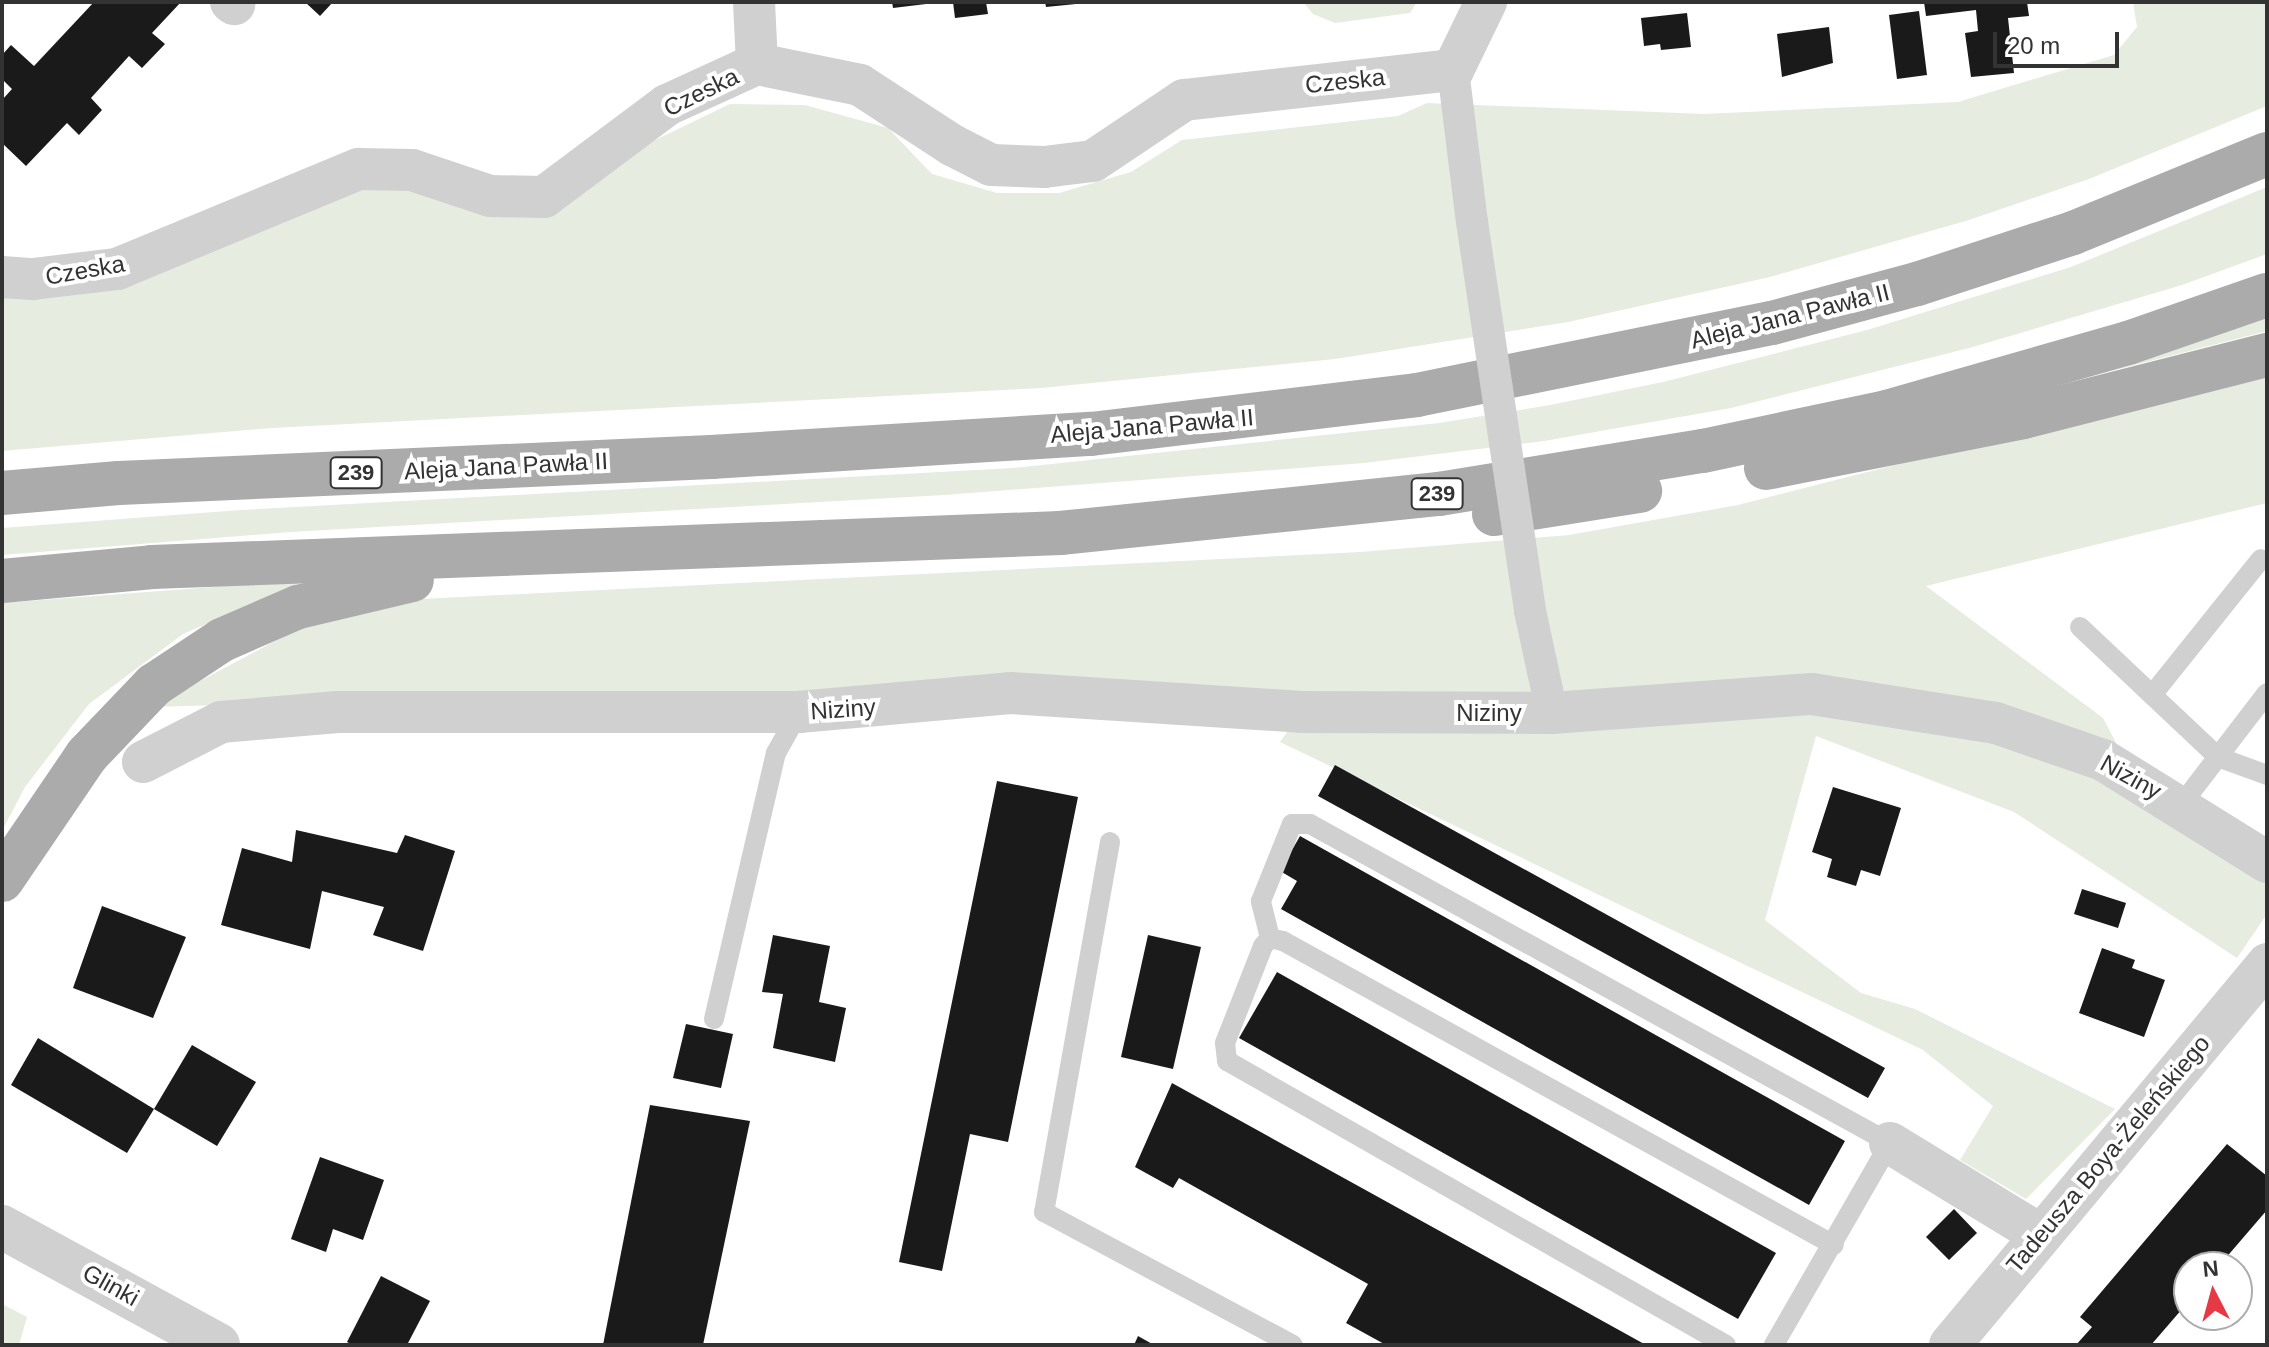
<!DOCTYPE html>
<meta charset="utf-8">
<style>
body{margin:0}
#map{position:relative;width:2269px;height:1347px;overflow:hidden;background:#fff;font-family:Arial,sans-serif}
div>[style]{position:absolute}
.green>*{inset:0;background:#e6ecdf}
.building>*{inset:0;background:#1a1a1a}
.service>*{height:20px;margin:-10px;padding:0 10px;transform-origin:10px;border-radius:10px;background:#d0d0d0}
.pedestrian>*{height:32px;margin:-16px;padding:0 16px;transform-origin:16px;border-radius:16px;background:#d0d0d0}
.minor>*{height:42px;margin:-21px;padding:0 21px;transform-origin:21px;border-radius:21px;background:#d0d0d0}
.tertiary>*{height:44px;margin:-22px;padding:0 22px;transform-origin:22px;border-radius:22px;background:#d0d0d0}
.primary>*{height:44px;margin:-22px;padding:0 22px;transform-origin:22px;border-radius:22px;background:#ababab}
.pedestrian-bridge>*{height:32px;margin:-16px;padding:0 16px;transform-origin:16px;border-radius:16px;background:#d0d0d0}
span{translate:-50% -50%;white-space:nowrap;text-align:center;line-height:1.15;-webkit-text-stroke:8px #fff;paint-order:stroke}
.shield-label span{padding:2px 6px;background:#fff;border:2px solid;border-radius:6px;-webkit-text-stroke-width:0}
.shield-label{font-size:22px;color:#333;font-weight:700}
.street-label{font-size:24px;color:#333}
.frame{position:absolute;inset:0;border:4px solid #333;pointer-events:none}
.north{position:absolute;left:2173px;top:1251px;width:80px;height:80px;box-sizing:border-box;background:#fff;border:2px solid #adadad;border-radius:50%;rotate:354deg;font-size:22px;font-weight:700;line-height:32px;text-align:center;color:#333}
.north::after{content:'';display:block;margin:auto;width:28px;height:36px;background:#e63946;clip-path:polygon(50% 0,100% 100%,50% 72%,0 100%)}
.scale{position:absolute;left:1993px;top:32px;width:126px;height:36px;box-sizing:border-box;border:4px solid #333;border-top:0;padding-left:10px;font-size:24px;line-height:28px;white-space:nowrap;color:#333;-webkit-text-stroke:6px #fff;paint-order:stroke}
</style>
<div id="map">
<div class="green">
<i style="clip-path:polygon(1303px 2px,1417px 2px,1410px 13px,1335px 23px,1313px 14px)"></i>
<i style="clip-path:polygon(2133px 2px,2267px 2px,2267px 106px,2089px 179px,1969px 220px,1770px 277px,1568px 322px,1335px 359px,1041px 388px,272px 428px,2px 451px,2px 290px,384px 178px,479px 204px,649px 143px,730px 104px,805px 105px,888px 128px,932px 174px,997px 193px,1059px 193px,1131px 172px,1182px 140px,1398px 116px,1427px 103px,1704px 114px,1958px 102px,2114px 55px,2137px 27px)"></i>
<i style="clip-path:polygon(2267px 187px,2267px 254px,2182px 285px,1973px 347px,1731px 408px,1544px 441px,1364px 463px,944px 495px,290px 532px,2px 555px,2px 528px,241px 510px,1013px 468px,1439px 423px,1550px 405px,1663px 382px,1867px 330px,2071px 267px)"></i>
<i style="clip-path:polygon(2267px 312px,2267px 331px,2065px 383px)"></i>
<i style="clip-path:polygon(2267px 370px,2267px 503px,1926px 586px,2103px 718px,2141px 790px,2267px 880px,2267px 914px,2237px 958px,2014px 812px,1816px 736px,1765px 920px,1861px 993px,1915px 1009px,2115px 1109px,2026px 1199px,1960px 1160px,1993px 1106px,1923px 1050px,1280px 742px,1301px 713px,433px 699px,151px 707px,294px 631px,349px 611px,422px 599px,1360px 552px,1569px 535px,1738px 505px)"></i>
<i style="clip-path:polygon(307px 580px,183px 634px,89px 704px,25px 787px,2px 831px,2px 603px)"></i>
<i style="clip-path:polygon(2px 1304px,27px 1317px,19px 1345px,2px 1345px)"></i>
</div>
<div class="building">
<i style="clip-path:polygon(94px 2px,181px 2px,152px 33px,165px 44px,142px 68px,129px 56px,91px 98px,102px 110px,79px 135px,67px 123px,26px 166px,2px 143px,2px 100px,12px 89px,2px 79px,2px 55px,11px 45px,34px 66px)"></i>
<i style="clip-path:polygon(305px 2px,333px 2px,320px 16px)"></i>
<i style="clip-path:polygon(892px 2px,925px 2px,926px 4px,893px 8px)"></i>
<i style="clip-path:polygon(953px 2px,986px 2px,988px 14px,955px 18px)"></i>
<i style="clip-path:polygon(1045px 2px,1076px 2px,1076px 4px,1046px 7px)"></i>
<i style="clip-path:polygon(1924px 2px,2027px 2px,2029px 16px,2008px 18px,2014px 73px,1971px 77px,1965px 33px,1978px 31px,1976px 10px,1926px 16px)"></i>
<i style="clip-path:polygon(1919px 11px,1927px 75px,1897px 79px,1889px 15px)"></i>
<i style="clip-path:polygon(1687px 13px,1691px 47px,1661px 50px,1660px 44px,1644px 46px,1641px 18px)"></i>
<i style="clip-path:polygon(1829px 27px,1833px 63px,1782px 77px,1777px 34px)"></i>
<i style="clip-path:polygon(1335px 765px,1885px 1068px,1868px 1098px,1318px 796px)"></i>
<i style="clip-path:polygon(997px 781px,1078px 797px,1008px 1142px,970px 1134px,942px 1271px,899px 1262px)"></i>
<i style="clip-path:polygon(1833px 787px,1901px 808px,1880px 876px,1861px 870px,1856px 886px,1827px 877px,1832px 859px,1812px 852px)"></i>
<i style="clip-path:polygon(296px 830px,397px 853px,405px 835px,455px 851px,423px 951px,373px 935px,384px 907px,322px 891px,310px 949px,221px 925px,242px 848px,292px 862px)"></i>
<i style="clip-path:polygon(1300px 836px,1845px 1141px,1809px 1205px,1281px 909px,1297px 881px,1280px 871px)"></i>
<i style="clip-path:polygon(2082px 889px,2126px 903px,2118px 928px,2074px 914px)"></i>
<i style="clip-path:polygon(102px 906px,186px 937px,153px 1018px,73px 988px)"></i>
<i style="clip-path:polygon(773px 935px,830px 946px,819px 1002px,846px 1008px,835px 1062px,773px 1048px,783px 994px,762px 992px)"></i>
<i style="clip-path:polygon(1148px 935px,1201px 947px,1173px 1069px,1121px 1057px)"></i>
<i style="clip-path:polygon(2102px 948px,2135px 960px,2132px 968px,2165px 980px,2144px 1037px,2079px 1013px)"></i>
<i style="clip-path:polygon(1277px 972px,1776px 1253px,1738px 1319px,1239px 1038px)"></i>
<i style="clip-path:polygon(686px 1024px,733px 1034px,721px 1088px,673px 1078px)"></i>
<i style="clip-path:polygon(38px 1038px,154px 1109px,127px 1153px,11px 1085px)"></i>
<i style="clip-path:polygon(192px 1045px,256px 1082px,217px 1146px,154px 1109px)"></i>
<i style="clip-path:polygon(1172px 1083px,1646px 1345px,1386px 1345px,1346px 1323px,1368px 1284px,1179px 1178px,1173px 1188px,1135px 1167px)"></i>
<i style="clip-path:polygon(650px 1105px,750px 1121px,703px 1345px,603px 1345px)"></i>
<i style="clip-path:polygon(2227px 1144px,2267px 1176px,2267px 1210px,2218px 1267px,2189px 1267px,2189px 1301px,2151px 1345px,2076px 1345px,2092px 1327px,2080px 1317px)"></i>
<i style="clip-path:polygon(320px 1157px,384px 1180px,363px 1240px,333px 1229px,326px 1252px,291px 1239px)"></i>
<i style="clip-path:polygon(1954px 1209px,1977px 1233px,1949px 1260px,1926px 1237px)"></i>
<i style="clip-path:polygon(381px 1276px,430px 1301px,407px 1345px,353px 1345px,347px 1342px)"></i>
<i style="clip-path:polygon(1138px 1336px,1154px 1345px,1134px 1345px)"></i>
</div>
<div class="service">
<i style="left:2080px;top:627px;width:190px;rotate:43.3deg"></i>
<i style="left:2218px;top:757px;width:52px;rotate:20.2deg"></i>
<i style="left:2152px;top:695px;width:174px;rotate:-51.3deg"></i>
<i style="left:2181px;top:805px;width:141px;rotate:-52.5deg"></i>
<i style="left:1110px;top:842px;width:376px;rotate:100.1deg"></i>
<i style="left:1044px;top:1212px;width:282px;rotate:28.1deg"></i>
<i style="left:1270px;top:938px;width:38px;rotate:-104deg"></i>
<i style="left:1261px;top:901px;width:83px;rotate:-68.1deg"></i>
<i style="left:1292px;top:824px;width:18px"></i>
<i style="left:1310px;top:824px;width:662px;rotate:28.81deg"></i>
<i style="left:1890px;top:1143px;width:233px;rotate:119.9deg"></i>
<i style="left:714px;top:1019px;width:273px;rotate:-76.9deg"></i>
<i style="left:776px;top:753px;width:47px;rotate:-60.7deg"></i>
<i style="left:1726px;top:1345px;width:574px;rotate:-150.35deg"></i>
<i style="left:1227px;top:1061px;width:18px;rotate:-96deg"></i>
<i style="left:1225px;top:1043px;width:104px;rotate:-68.6deg"></i>
<i style="left:1263px;top:946px;width:11px;rotate:-49deg"></i>
<i style="left:1270px;top:938px;width:13px;rotate:13deg"></i>
<i style="left:1283px;top:941px;width:629px;rotate:28.89deg"></i>
</div>
<div class="pedestrian">
<i style="left:1453px;top:70px;width:153px;rotate:82.9deg"></i>
<i style="left:1530px;top:611px;width:104px;rotate:77.8deg"></i>
</div>
<div class="minor">
<i style="left:231px;top:2px;width:4px;rotate:34deg"></i>
<i style="left:754px;top:2px;width:62px;rotate:87.2deg"></i>
<i style="left:2px;top:277px;width:31px;rotate:4deg"></i>
<i style="left:33px;top:279px;width:85px;rotate:-6.8deg"></i>
<i style="left:117px;top:269px;width:262px;rotate:-22.5deg"></i>
<i style="left:359px;top:169px;width:53px;rotate:1.1deg"></i>
<i style="left:412px;top:170px;width:82px;rotate:18.4deg"></i>
<i style="left:490px;top:196px;width:54px;rotate:1.1deg"></i>
<i style="left:544px;top:197px;width:154px;rotate:-36.8deg"></i>
<i style="left:667px;top:105px;width:99px;rotate:-24.5deg"></i>
<i style="left:757px;top:64px;width:105px;rotate:11.5deg"></i>
<i style="left:860px;top:85px;width:110px;rotate:33.1deg"></i>
<i style="left:952px;top:145px;width:44px;rotate:27.1deg"></i>
<i style="left:991px;top:165px;width:53px;rotate:2.2deg"></i>
<i style="left:1044px;top:167px;width:49px;rotate:-7deg"></i>
<i style="left:1093px;top:161px;width:110px;rotate:-33.8deg"></i>
<i style="left:1184px;top:100px;width:271px;rotate:-6.4deg"></i>
<i style="left:1453px;top:70px;width:76px;rotate:-64.1deg"></i>
<i style="left:143px;top:762px;width:88px;rotate:-27.1deg"></i>
<i style="left:221px;top:722px;width:117px;rotate:-4.9deg"></i>
<i style="left:338px;top:712px;width:461px"></i>
<i style="left:799px;top:712px;width:212px;rotate:-5.1deg"></i>
<i style="left:1010px;top:693px;width:292px;rotate:3.7deg"></i>
<i style="left:1301px;top:712px;width:251px;rotate:0.2deg"></i>
<i style="left:1552px;top:713px;width:261px;rotate:-4.2deg"></i>
<i style="left:1812px;top:694px;width:186px;rotate:9deg"></i>
<i style="left:1996px;top:723px;width:113px;rotate:19.1deg"></i>
<i style="left:2103px;top:760px;width:193px;rotate:31.9deg"></i>
<i style="left:1890px;top:1143px;width:175px;rotate:31.4deg"></i>
<i style="left:1950px;top:1345px;width:496px;rotate:-50.2deg"></i>
</div>
<div class="tertiary">
<i style="left:2px;top:1227px;width:246px;rotate:28.6deg"></i>
</div>
<div class="primary">
<i style="left:1766px;top:468px;width:262px;rotate:-11.2deg"></i>
<i style="left:2023px;top:417px;width:252px;rotate:-14.3deg"></i>
<i style="left:2px;top:493px;width:117px;rotate:-4.9deg"></i>
<i style="left:119px;top:483px;width:593px;rotate:-2.51deg"></i>
<i style="left:711px;top:457px;width:381px;rotate:-3.5deg"></i>
<i style="left:1091px;top:434px;width:328px;rotate:-6.8deg"></i>
<i style="left:1417px;top:395px;width:362px;rotate:-11.5deg"></i>
<i style="left:1772px;top:323px;width:150px;rotate:-15.1deg"></i>
<i style="left:1917px;top:284px;width:164px;rotate:-18.1deg"></i>
<i style="left:2073px;top:233px;width:209px;rotate:-22.2deg"></i>
<i style="left:1494px;top:514px;width:148px;rotate:-9deg"></i>
<i style="left:2px;top:581px;width:151px;rotate:-5.3deg"></i>
<i style="left:152px;top:567px;width:909px;rotate:-2.14deg"></i>
<i style="left:1060px;top:533px;width:381px;rotate:-5.9deg"></i>
<i style="left:1439px;top:494px;width:267px;rotate:-9.3deg"></i>
<i style="left:1703px;top:451px;width:188px;rotate:-12deg"></i>
<i style="left:1887px;top:412px;width:251px;rotate:-16deg"></i>
<i style="left:2128px;top:343px;width:147px;rotate:-19.1deg"></i>
<i style="left:2px;top:880px;width:151px;rotate:-55.8deg"></i>
<i style="left:87px;top:755px;width:97px;rotate:-46.3deg"></i>
<i style="left:154px;top:685px;width:82px;rotate:-33.5deg"></i>
<i style="left:222px;top:640px;width:83px;rotate:-23.5deg"></i>
<i style="left:298px;top:607px;width:117px;rotate:-13.3deg"></i>
</div>
<div class="pedestrian-bridge">
<i style="left:1472px;top:222px;width:393px;rotate:81.5deg"></i>
</div>
<div class="shield-label">
<span style="left:356px;top:473px">239</span>
<span style="left:1437px;top:494px">239</span>
</div>
<div class="street-label">
<span style="left:1345px;top:81px;rotate:-6deg">Czeska</span>
<span style="left:701px;top:92px;rotate:-26deg">Czeska</span>
<span style="left:85px;top:270px;rotate:-10deg">Czeska</span>
<span style="left:1790px;top:316px;rotate:-14deg">Aleja Jana Pawła II</span>
<span style="left:1152px;top:426px;rotate:-5deg">Aleja Jana Pawła II</span>
<span style="left:506px;top:466px;rotate:-3deg">Aleja Jana Pawła II</span>
<span style="left:843px;top:709px;rotate:-4deg">Niziny</span>
<span style="left:1489px;top:713px">Niziny</span>
<span style="left:2131px;top:777px;rotate:29deg">Niziny</span>
<span style="left:2108px;top:1154px;rotate:-50deg">Tadeusza Boya-Żeleńskiego</span>
<span style="left:111px;top:1285px;rotate:29deg">Glinki</span>
</div>
<div class="frame"></div>
<div class="north">N</div>
<div class="scale">20 m</div>
</div>
